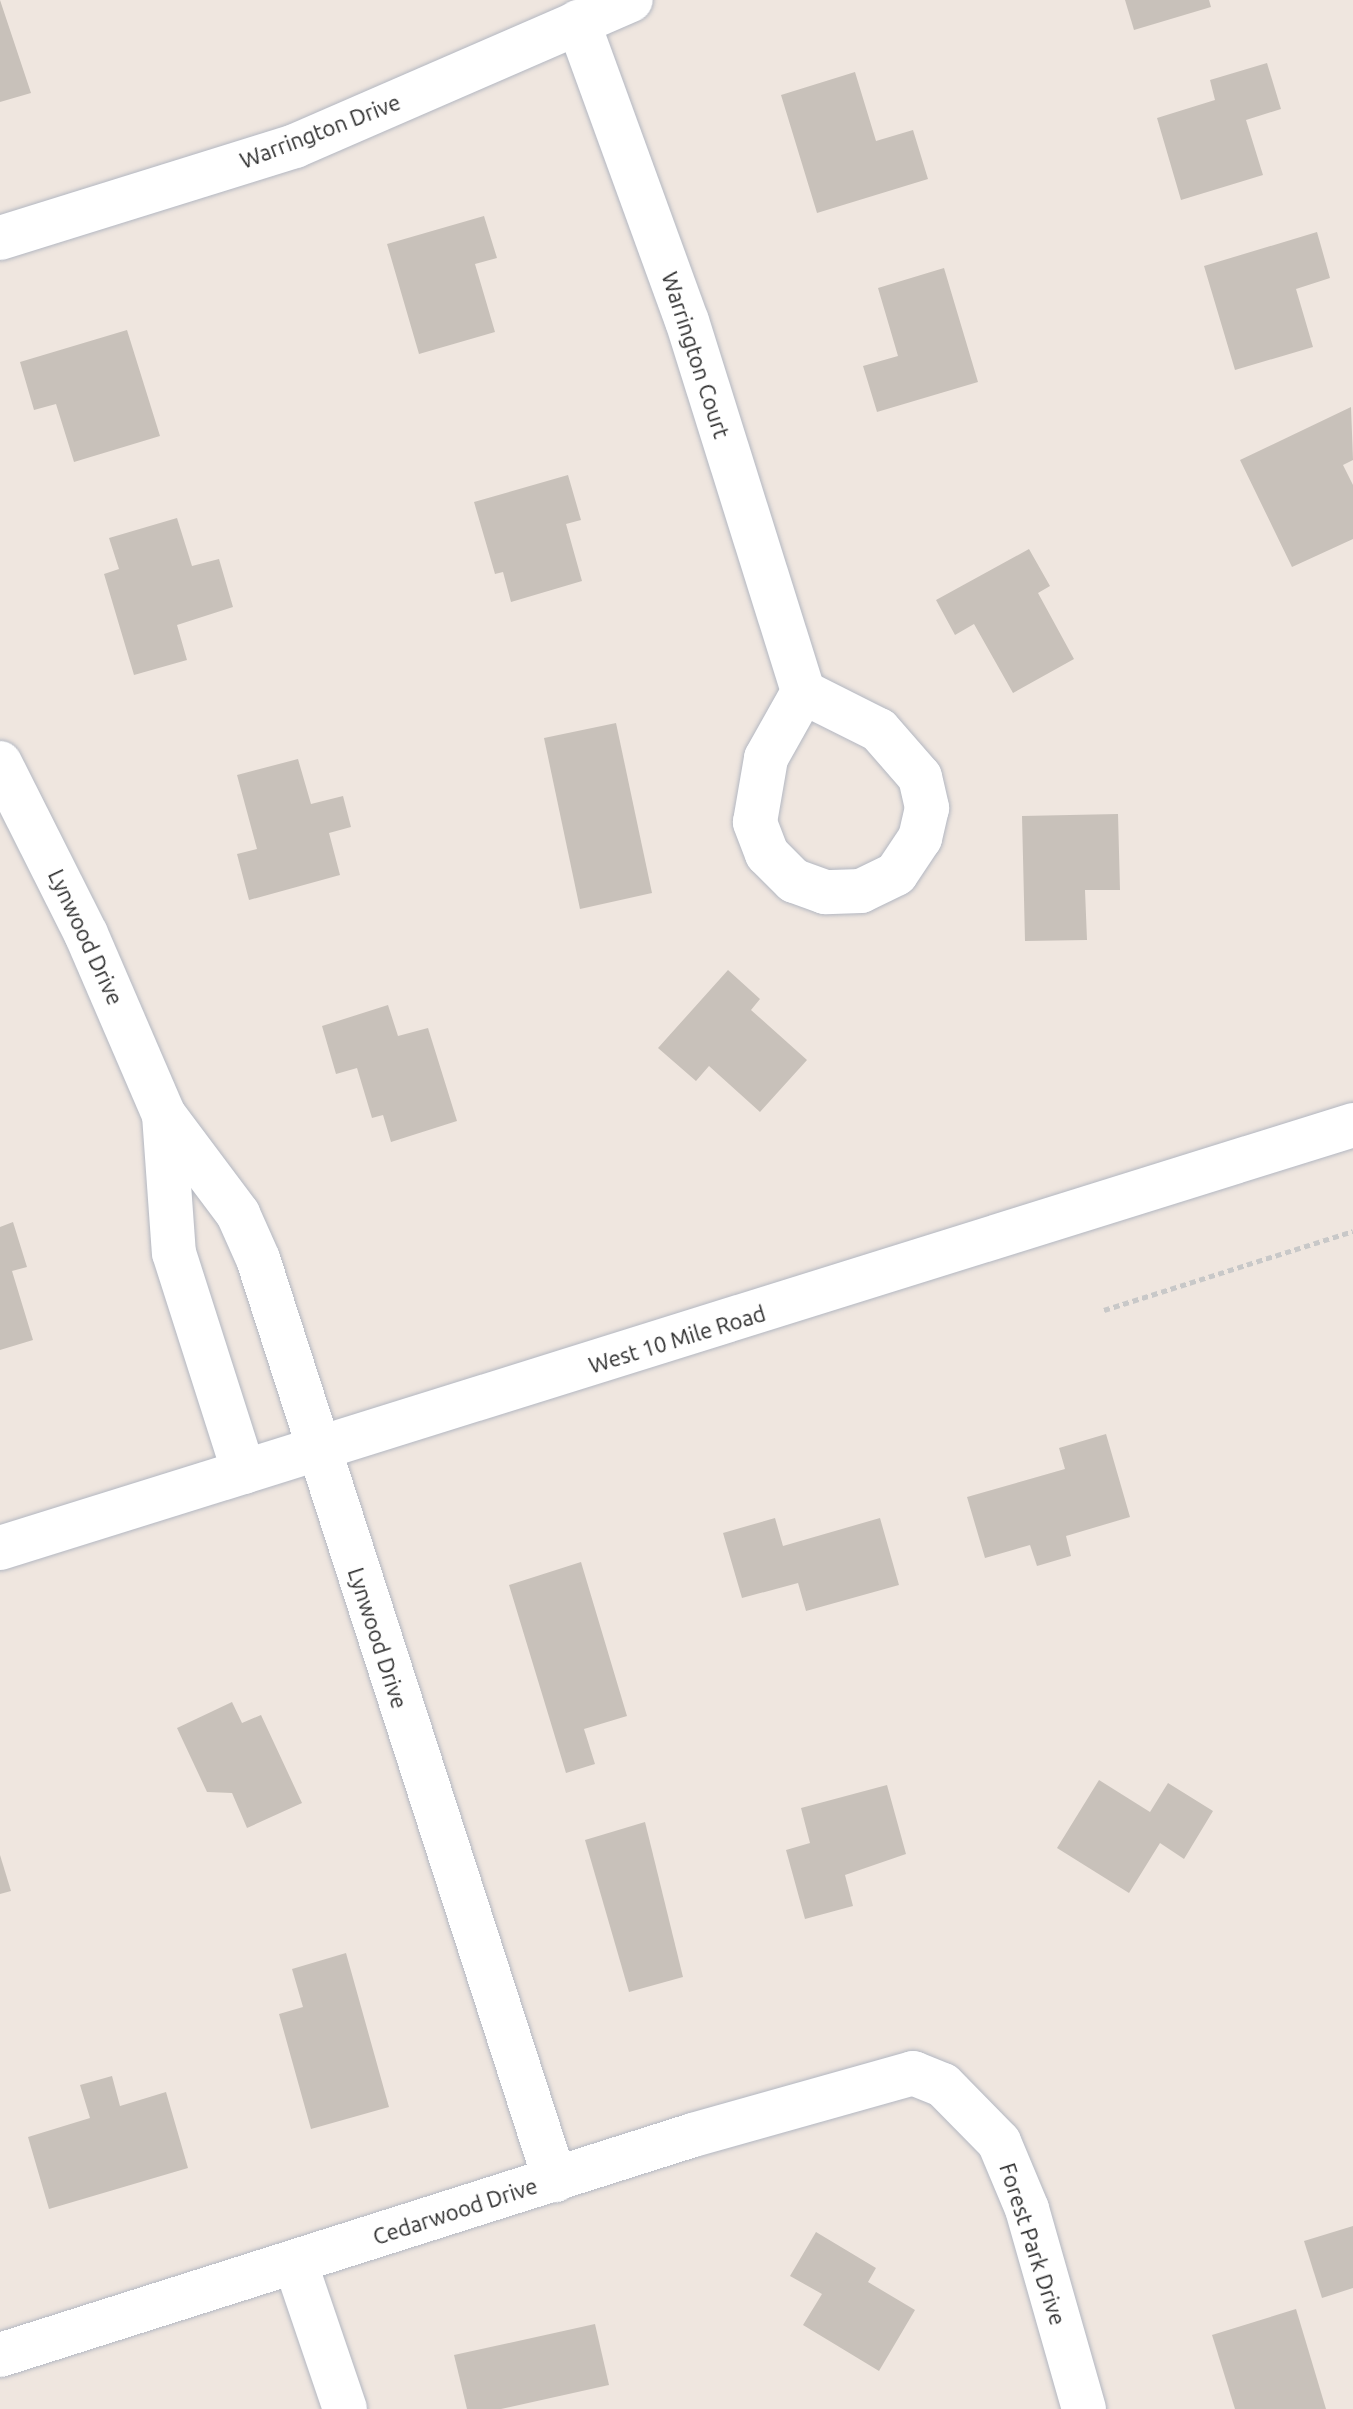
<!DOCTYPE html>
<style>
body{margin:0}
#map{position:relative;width:1353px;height:2409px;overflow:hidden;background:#efe6df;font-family:Ubuntu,sans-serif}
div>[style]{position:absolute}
.building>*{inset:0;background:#c8c1ba}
.path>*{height:5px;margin-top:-2.5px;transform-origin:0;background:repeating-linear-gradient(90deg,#c8c8c8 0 6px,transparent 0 10px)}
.roads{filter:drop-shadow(0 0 2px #b3b7c1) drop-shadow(0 0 2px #b3b7c1)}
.minor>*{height:44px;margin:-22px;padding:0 22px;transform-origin:22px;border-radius:22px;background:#fff}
.secondary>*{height:44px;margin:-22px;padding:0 22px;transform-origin:22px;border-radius:22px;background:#fff}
span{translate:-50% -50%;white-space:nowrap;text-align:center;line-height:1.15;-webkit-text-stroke:6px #fff;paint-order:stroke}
.street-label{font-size:22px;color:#2d2d2d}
</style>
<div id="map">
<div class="building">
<i style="clip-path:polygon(0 0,31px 93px,0 102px)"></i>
<i style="clip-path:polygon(1125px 0,1209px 0,1211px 7px,1134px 30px)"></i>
<i style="clip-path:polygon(1267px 63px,1281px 109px,1246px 120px,1263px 175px,1181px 200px,1157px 118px,1215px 100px,1210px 80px)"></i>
<i style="clip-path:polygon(855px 72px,876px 141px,913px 130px,928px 179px,817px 213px,781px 95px)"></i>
<i style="clip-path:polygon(484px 216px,497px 258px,475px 264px,495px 332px,419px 354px,387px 244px)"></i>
<i style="clip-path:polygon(1317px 232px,1330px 278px,1296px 289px,1313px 347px,1235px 370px,1204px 266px)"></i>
<i style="clip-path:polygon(944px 268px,978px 382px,877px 412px,863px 366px,898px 356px,878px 288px)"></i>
<i style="clip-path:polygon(127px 330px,160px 436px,74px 462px,56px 404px,34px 410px,20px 362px)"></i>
<i style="clip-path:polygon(1351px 407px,1353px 460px,1343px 465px,1353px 485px,1353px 539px,1292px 567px,1240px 460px)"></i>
<i style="clip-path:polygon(568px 475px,581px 520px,566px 524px,582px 581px,511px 602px,503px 572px,495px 574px,474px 502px)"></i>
<i style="clip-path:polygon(177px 518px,192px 566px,219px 559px,233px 607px,177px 625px,187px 660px,134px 675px,104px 574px,119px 569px,109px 538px)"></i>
<i style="clip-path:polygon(1029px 549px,1050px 586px,1038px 593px,1074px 659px,1013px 693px,974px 624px,955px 635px,936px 600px)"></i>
<i style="clip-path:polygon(616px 723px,652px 893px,580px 909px,544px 738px)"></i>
<i style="clip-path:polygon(298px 759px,311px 804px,343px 796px,351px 827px,329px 833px,340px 875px,249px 900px,237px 854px,257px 849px,237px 775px)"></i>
<i style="clip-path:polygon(1118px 814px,1120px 890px,1085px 890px,1087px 940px,1025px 941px,1022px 816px)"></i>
<i style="clip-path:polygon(728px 970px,760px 999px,751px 1010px,807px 1060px,760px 1112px,709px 1066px,696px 1081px,658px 1048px)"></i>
<i style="clip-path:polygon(388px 1005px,398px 1036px,428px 1028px,457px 1121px,391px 1142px,383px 1115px,372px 1118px,357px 1068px,336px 1074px,322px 1026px)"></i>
<i style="clip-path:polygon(13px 1222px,27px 1267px,12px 1271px,33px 1340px,0 1350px,0 1227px)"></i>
<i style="clip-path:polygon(1106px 1434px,1130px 1517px,1066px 1536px,1071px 1556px,1037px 1566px,1030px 1545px,985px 1558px,967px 1497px,1065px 1469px,1059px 1448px)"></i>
<i style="clip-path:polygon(775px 1518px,783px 1546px,880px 1518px,899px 1585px,806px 1611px,798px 1583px,742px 1598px,723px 1533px)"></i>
<i style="clip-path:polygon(581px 1562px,627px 1716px,584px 1729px,595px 1764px,566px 1773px,509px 1585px)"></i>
<i style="clip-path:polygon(232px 1702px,242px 1723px,261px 1715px,302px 1803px,247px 1828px,232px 1793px,207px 1792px,177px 1728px)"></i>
<i style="clip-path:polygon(1099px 1780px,1150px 1812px,1168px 1783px,1213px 1811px,1184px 1859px,1160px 1843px,1129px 1893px,1057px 1848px)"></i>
<i style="clip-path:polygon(887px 1785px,906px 1854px,845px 1875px,853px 1906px,805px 1919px,786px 1850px,810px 1843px,801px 1808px)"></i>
<i style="clip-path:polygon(645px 1822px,683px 1977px,629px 1992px,585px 1840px)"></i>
<i style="clip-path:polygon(0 1855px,11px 1891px,0 1894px)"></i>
<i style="clip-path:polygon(346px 1953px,389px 2107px,311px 2129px,279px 2014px,303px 2007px,292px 1969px)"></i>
<i style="clip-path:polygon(112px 2076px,120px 2106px,166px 2092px,188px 2168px,49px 2209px,28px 2137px,90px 2118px,80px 2085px)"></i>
<i style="clip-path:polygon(1353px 2226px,1353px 2288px,1322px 2298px,1304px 2241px)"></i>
<i style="clip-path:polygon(816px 2232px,876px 2268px,868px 2282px,915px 2310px,879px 2371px,803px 2325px,822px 2294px,790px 2276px)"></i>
<i style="clip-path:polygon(1296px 2309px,1326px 2409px,1235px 2409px,1212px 2335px)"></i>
<i style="clip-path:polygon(595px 2324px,609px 2385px,501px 2409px,467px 2409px,454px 2355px)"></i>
</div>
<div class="path">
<i style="left:1104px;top:1310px;width:261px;rotate:-17.6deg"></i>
</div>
<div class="roads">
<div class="minor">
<i style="left:578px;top:22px;width:318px;rotate:70deg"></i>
<i style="left:687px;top:321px;width:389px;rotate:72.6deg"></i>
<i style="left:803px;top:692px;width:85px;rotate:26.6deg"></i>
<i style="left:879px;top:730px;width:62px;rotate:48.9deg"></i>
<i style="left:920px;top:777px;width:32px;rotate:77deg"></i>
<i style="left:927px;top:808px;width:31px;rotate:103deg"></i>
<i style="left:920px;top:838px;width:43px;rotate:123.7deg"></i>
<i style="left:896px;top:874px;width:39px;rotate:154deg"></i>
<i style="left:861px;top:891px;width:36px;rotate:178deg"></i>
<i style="left:825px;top:892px;width:33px;rotate:-160deg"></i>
<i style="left:794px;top:881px;width:38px;rotate:-135deg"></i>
<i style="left:767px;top:854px;width:34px;rotate:-111deg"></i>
<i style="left:755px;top:822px;width:65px;rotate:-80.2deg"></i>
<i style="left:766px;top:758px;width:76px;rotate:-60.7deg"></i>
<i style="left:0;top:238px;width:309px;rotate:-17.3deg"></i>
<i style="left:295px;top:146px;width:366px;rotate:-23.5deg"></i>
<i style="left:0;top:763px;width:191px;rotate:63.3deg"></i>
<i style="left:86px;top:934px;width:197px;rotate:66.7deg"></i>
<i style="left:164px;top:1115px;width:124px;rotate:53.2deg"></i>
<i style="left:238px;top:1214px;width:49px;rotate:66deg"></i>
<i style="left:258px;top:1259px;width:968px;rotate:72.13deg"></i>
<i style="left:164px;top:1115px;width:138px;rotate:85.9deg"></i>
<i style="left:174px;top:1253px;width:230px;rotate:72.3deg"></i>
<i style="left:295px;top:2262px;width:155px;rotate:71.2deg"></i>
<i style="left:0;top:2355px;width:727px;rotate:-17.61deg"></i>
<i style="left:693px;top:2135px;width:229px;rotate:-15.7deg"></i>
<i style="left:913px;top:2073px;width:32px;rotate:22deg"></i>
<i style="left:943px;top:2085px;width:80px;rotate:45.5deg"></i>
<i style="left:999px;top:2142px;width:73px;rotate:67.3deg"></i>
<i style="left:1027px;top:2209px;width:208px;rotate:74.1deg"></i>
</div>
<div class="secondary">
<i style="left:0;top:1548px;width:1418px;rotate:-17.36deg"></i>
</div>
</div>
<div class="street-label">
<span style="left:320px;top:131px;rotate:-21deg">Warrington Drive</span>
<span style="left:696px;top:355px;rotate:72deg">Warrington Court</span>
<span style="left:86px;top:937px;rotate:65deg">Lynwood Drive</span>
<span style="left:677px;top:1339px;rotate:-17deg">West 10 Mile Road</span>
<span style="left:378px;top:1638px;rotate:72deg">Lynwood Drive</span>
<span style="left:455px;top:2211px;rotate:-18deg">Cedarwood Drive</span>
<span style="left:1033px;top:2244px;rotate:72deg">Forest Park Drive</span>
</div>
</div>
